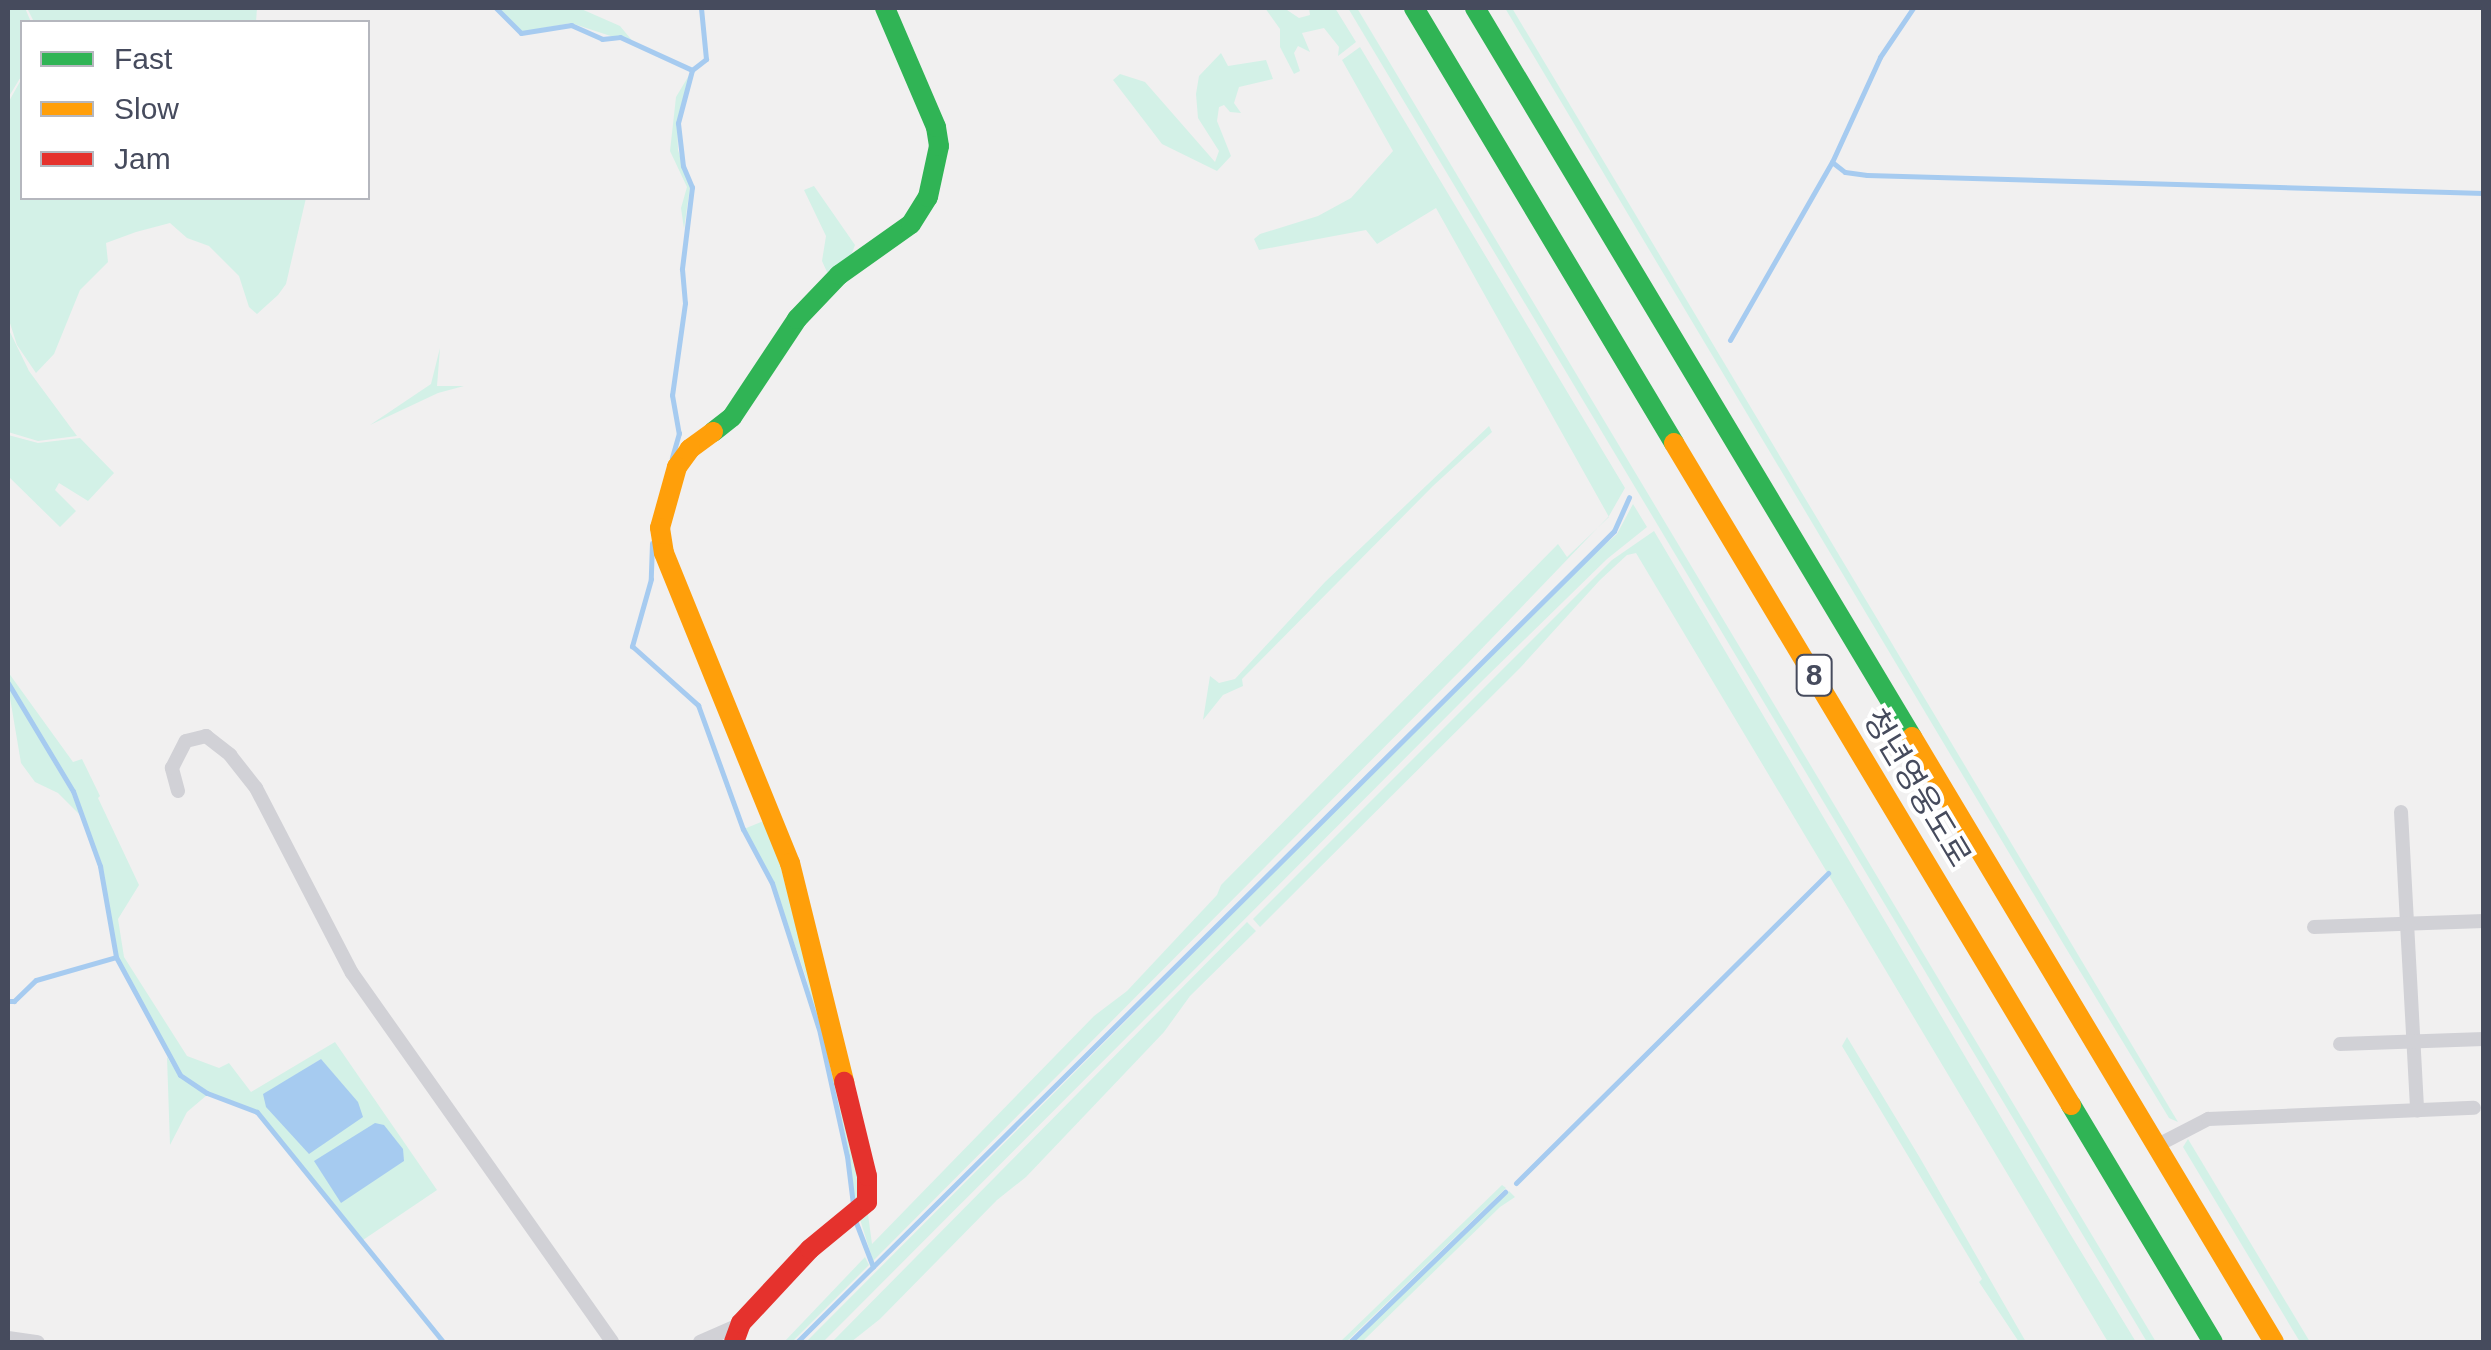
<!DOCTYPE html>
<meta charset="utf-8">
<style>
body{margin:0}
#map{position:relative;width:2491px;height:1350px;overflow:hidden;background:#f1f0f0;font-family:Helvetica,"Noto Sans KR",sans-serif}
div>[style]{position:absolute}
.green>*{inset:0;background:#d3f1e7}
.water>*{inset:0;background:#a6cbf0}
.stream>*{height:5px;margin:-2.5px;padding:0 2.5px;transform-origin:2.5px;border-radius:2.5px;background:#a6cbf0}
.street>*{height:14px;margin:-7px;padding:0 7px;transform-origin:7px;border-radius:7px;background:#d1d1d6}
.fast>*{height:20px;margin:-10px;padding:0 10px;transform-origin:10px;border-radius:10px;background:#30b455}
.slow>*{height:20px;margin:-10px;padding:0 10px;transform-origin:10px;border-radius:10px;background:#ff9f0a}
.jam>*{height:20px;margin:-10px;padding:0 10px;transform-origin:10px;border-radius:10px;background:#e5322d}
span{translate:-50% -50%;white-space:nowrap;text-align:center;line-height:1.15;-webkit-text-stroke:8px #fff;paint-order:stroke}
.shield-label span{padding:2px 8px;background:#fff;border:2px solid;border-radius:8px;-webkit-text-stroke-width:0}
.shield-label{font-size:30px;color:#464b5d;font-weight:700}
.street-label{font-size:32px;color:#464b5d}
.frame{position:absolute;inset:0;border:10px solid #464b5d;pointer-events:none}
.legend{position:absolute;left:20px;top:20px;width:350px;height:180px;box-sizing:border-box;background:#fff;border:2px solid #b5b7be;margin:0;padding:12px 18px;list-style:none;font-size:30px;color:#464b5d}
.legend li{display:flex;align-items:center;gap:20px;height:50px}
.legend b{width:50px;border:2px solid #b5b7be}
</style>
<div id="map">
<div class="green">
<i style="clip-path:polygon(8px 8px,25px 8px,31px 22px,22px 22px,22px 75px,8px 98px)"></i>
<i style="clip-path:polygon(27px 8px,257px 8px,256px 22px,34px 22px)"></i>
<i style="clip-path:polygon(497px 8px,579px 8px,620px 26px,635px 44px,571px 23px,521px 32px)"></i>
<i style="clip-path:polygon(1265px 8px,1284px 8px,1299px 18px,1310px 15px,1309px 8px,1335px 8px,1356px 42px,1338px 56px,1339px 47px,1324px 28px,1302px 33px,1310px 52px,1298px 46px,1294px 53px,1300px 71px,1294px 74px,1280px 47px,1280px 29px)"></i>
<i style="clip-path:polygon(1348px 8px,1357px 8px,2156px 1342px,2147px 1342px)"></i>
<i style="clip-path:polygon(1505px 8px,1512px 8px,2178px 1122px,2169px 1118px,2064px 945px)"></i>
<i style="clip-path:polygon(1360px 47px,1625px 488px,1609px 516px,1467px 664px,873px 1261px,858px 1213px,867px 1207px,872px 1244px,1094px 1016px,1127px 991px,1217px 895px,1221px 885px,1558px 544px,1567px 557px,1609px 517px,1436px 208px,1377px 244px,1366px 230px,1259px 250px,1254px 239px,1260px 234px,1318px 216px,1351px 198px,1393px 151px,1342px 60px)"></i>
<i style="clip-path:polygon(1221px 53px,1228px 66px,1266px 60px,1273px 79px,1239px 87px,1234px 103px,1241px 113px,1230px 112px,1224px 105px,1219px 107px,1217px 121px,1231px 156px,1217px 171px,1162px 144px,1113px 80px,1120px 74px,1145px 82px,1215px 162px,1219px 151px,1198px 118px,1196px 94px,1199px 76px)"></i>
<i style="clip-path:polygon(691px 72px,677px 123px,678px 150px,690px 187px,684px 229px,681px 208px,687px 187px,670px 151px,676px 97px)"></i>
<i style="clip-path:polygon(22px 78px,22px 198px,306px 198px,286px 284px,278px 295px,257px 314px,249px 307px,239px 276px,209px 246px,187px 238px,170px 223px,136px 232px,106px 243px,108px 262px,80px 290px,54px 354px,36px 373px,17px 345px,8px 317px,8px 103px)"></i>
<i style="clip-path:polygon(814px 186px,855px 245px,848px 264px,837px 272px,827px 272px,822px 261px,826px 236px,804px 190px)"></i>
<i style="clip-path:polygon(8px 328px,29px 371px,77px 436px,38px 441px,8px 432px)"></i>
<i style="clip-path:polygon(440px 348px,437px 386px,464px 386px,438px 393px,370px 425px,431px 384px)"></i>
<i style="clip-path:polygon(1489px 426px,1492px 432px,1433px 486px,1242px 679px,1243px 686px,1223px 695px,1203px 720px,1210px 676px,1219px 683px,1235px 679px,1325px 582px)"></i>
<i style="clip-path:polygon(8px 435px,38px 443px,80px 438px,114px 473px,88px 501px,59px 483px,55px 490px,76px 511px,60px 527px,8px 476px)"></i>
<i style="clip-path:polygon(1633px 504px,1647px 527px,1607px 559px,1483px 680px,823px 1342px,806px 1342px,1574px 571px,1617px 534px)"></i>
<i style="clip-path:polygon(1654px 531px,2069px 1232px,2136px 1342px,2108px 1342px,1636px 553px,1627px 555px,1600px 580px,1520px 668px,1260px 927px,1253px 919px,1612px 560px)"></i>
<i style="clip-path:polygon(evenodd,8px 672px,73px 762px,82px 759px,100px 796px,98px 798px,139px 885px,118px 919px,124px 957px,187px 1056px,219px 1068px,229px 1063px,251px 1092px,335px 1042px,437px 1190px,360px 1242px,258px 1111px,208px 1092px,181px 1074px,117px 957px,101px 865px,74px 791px,8px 681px,8px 672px,321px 1059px,309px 1154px,305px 1069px,321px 1059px)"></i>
<i style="clip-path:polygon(8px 686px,71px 792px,81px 816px,58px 793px,35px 782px,21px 763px)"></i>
<i style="clip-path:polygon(768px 819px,866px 1192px,854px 1204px,848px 1156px,807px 980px,773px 882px,744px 829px)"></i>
<i style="clip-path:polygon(1247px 922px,1256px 931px,1190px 996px,1164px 1032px,1026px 1177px,997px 1200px,880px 1319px,851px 1342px,832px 1342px)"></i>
<i style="clip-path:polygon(1847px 1037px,1920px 1158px,2026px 1342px,2019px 1342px,1979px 1282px,1982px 1279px,1842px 1046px)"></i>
<i style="clip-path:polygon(167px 1057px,179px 1076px,207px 1095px,187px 1112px,170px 1145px)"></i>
<i style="clip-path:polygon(2188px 1139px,2310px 1342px,2300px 1342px,2183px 1147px)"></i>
<i style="clip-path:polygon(1502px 1185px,1506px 1188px,1346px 1342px,1340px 1342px)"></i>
<i style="clip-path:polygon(1509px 1191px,1515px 1197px,1500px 1207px,1362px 1342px,1352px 1342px)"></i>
<i style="clip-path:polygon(865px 1257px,869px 1265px,792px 1342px,784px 1342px)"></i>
</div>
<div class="water">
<i style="clip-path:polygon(321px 1059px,358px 1102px,363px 1117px,309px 1154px,266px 1107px,263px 1094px)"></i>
<i style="clip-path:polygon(375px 1123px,384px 1125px,403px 1149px,404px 1161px,341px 1203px,314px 1161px)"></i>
</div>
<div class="stream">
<i style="left:496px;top:8px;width:35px;rotate:45deg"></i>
<i style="left:521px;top:33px;width:51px;rotate:-9.1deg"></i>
<i style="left:571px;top:25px;width:34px;rotate:24deg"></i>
<i style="left:602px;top:39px;width:18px;rotate:-6deg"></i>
<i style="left:620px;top:37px;width:79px;rotate:24.6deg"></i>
<i style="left:692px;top:70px;width:55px;rotate:104.8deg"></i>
<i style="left:678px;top:123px;width:43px;rotate:83.4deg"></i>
<i style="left:683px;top:166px;width:23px;rotate:67deg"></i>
<i style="left:692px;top:187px;width:83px;rotate:97deg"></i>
<i style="left:682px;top:269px;width:34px;rotate:85deg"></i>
<i style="left:685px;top:303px;width:93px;rotate:98deg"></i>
<i style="left:672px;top:395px;width:39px;rotate:80deg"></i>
<i style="left:679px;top:433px;width:26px;rotate:106deg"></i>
<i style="left:692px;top:70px;width:18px;rotate:-38deg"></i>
<i style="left:706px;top:59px;width:51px;rotate:-95.6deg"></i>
<i style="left:1832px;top:162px;width:16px;rotate:38deg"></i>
<i style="left:1845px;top:172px;width:22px;rotate:8deg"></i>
<i style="left:1867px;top:175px;width:617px;rotate:1.67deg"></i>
<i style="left:1730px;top:340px;width:205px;rotate:-60.2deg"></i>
<i style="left:1832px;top:162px;width:115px;rotate:-65.4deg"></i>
<i style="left:1880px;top:57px;width:59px;rotate:-56deg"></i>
<i style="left:652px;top:543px;width:36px;rotate:92deg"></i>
<i style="left:651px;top:579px;width:70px;rotate:105.8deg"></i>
<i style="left:632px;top:646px;width:89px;rotate:41.8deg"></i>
<i style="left:698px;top:705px;width:132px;rotate:70.1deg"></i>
<i style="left:743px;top:829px;width:61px;rotate:61.8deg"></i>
<i style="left:772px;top:883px;width:153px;rotate:72.2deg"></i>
<i style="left:819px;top:1029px;width:130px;rotate:77.6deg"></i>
<i style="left:847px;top:1156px;width:48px;rotate:82.9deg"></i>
<i style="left:8px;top:683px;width:126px;rotate:59deg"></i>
<i style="left:73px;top:791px;width:80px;rotate:70.2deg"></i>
<i style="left:100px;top:866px;width:92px;rotate:80deg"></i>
<i style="left:116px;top:957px;width:134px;rotate:61.5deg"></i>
<i style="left:180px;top:1075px;width:32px;rotate:34deg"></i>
<i style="left:207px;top:1093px;width:53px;rotate:20.8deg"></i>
<i style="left:257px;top:1112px;width:296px;rotate:51deg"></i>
<i style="left:8px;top:1001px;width:6px"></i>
<i style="left:14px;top:1001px;width:30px;rotate:-44deg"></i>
<i style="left:36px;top:980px;width:83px;rotate:-16deg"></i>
<i style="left:1516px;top:1183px;width:440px;rotate:-44.8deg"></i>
<i style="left:855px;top:1220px;width:50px;rotate:69deg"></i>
<i style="left:797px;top:1342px;width:1151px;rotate:-44.79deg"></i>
<i style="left:1614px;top:531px;width:37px;rotate:-66deg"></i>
<i style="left:1350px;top:1342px;width:216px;rotate:-44.1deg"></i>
</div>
<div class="street">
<i style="left:178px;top:791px;width:24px;rotate:-105deg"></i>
<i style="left:172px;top:768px;width:30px;rotate:-63deg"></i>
<i style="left:186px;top:741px;width:21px;rotate:-14deg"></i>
<i style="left:206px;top:736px;width:31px;rotate:38deg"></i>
<i style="left:230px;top:755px;width:42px;rotate:51.8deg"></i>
<i style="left:256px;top:788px;width:208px;rotate:62.6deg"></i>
<i style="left:352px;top:973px;width:451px;rotate:54.8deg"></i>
<i style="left:2401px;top:812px;width:299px;rotate:86.9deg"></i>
<i style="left:2314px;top:927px;width:170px;rotate:-2deg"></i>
<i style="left:2340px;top:1044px;width:144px;rotate:-2deg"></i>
<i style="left:2156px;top:1146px;width:59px;rotate:-27.4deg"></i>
<i style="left:2208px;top:1119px;width:266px;rotate:-2.4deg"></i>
<i style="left:8px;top:1338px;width:30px;rotate:8deg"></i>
<i style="left:700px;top:1342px;width:45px;rotate:-23.7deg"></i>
</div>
<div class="fast">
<i style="left:1414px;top:8px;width:507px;rotate:59.13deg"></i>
<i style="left:1475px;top:8px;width:850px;rotate:59.06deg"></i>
<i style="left:713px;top:432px;width:24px;rotate:-38deg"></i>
<i style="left:732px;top:417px;width:118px;rotate:-56.4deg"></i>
<i style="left:797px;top:319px;width:61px;rotate:-46.3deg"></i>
<i style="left:839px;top:275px;width:88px;rotate:-35.3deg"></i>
<i style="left:911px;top:224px;width:32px;rotate:-58deg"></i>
<i style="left:928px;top:197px;width:52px;rotate:-77.8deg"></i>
<i style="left:939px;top:146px;width:19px;rotate:-99deg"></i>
<i style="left:936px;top:127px;width:129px;rotate:-113.2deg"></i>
<i style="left:2071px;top:1105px;width:276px;rotate:59.1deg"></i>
</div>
<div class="slow">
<i style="left:713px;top:432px;width:29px;rotate:144deg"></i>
<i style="left:690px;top:449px;width:22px;rotate:126deg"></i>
<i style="left:677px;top:467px;width:63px;rotate:105.6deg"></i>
<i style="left:660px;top:528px;width:25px;rotate:81deg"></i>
<i style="left:664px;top:553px;width:335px;rotate:67.9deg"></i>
<i style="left:790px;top:863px;width:226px;rotate:76.1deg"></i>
<i style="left:1674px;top:443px;width:772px;rotate:59.05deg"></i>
<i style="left:1912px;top:737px;width:705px;rotate:59.11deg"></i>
</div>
<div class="jam">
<i style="left:734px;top:1342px;width:20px;rotate:-70deg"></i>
<i style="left:741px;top:1323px;width:101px;rotate:-47deg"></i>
<i style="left:810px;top:1249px;width:74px;rotate:-39.5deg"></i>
<i style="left:867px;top:1202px;width:26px;rotate:-90deg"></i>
<i style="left:867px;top:1176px;width:97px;rotate:-103.7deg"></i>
</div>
<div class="shield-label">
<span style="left:1814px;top:675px">8</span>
</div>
<div class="street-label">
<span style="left:1917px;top:788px;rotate:59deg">청년영웅도로</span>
</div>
<div class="frame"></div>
<ul class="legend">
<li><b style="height:12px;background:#30b455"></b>Fast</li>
<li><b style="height:12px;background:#ff9f0a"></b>Slow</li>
<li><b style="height:12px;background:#e5322d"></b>Jam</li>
</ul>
</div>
